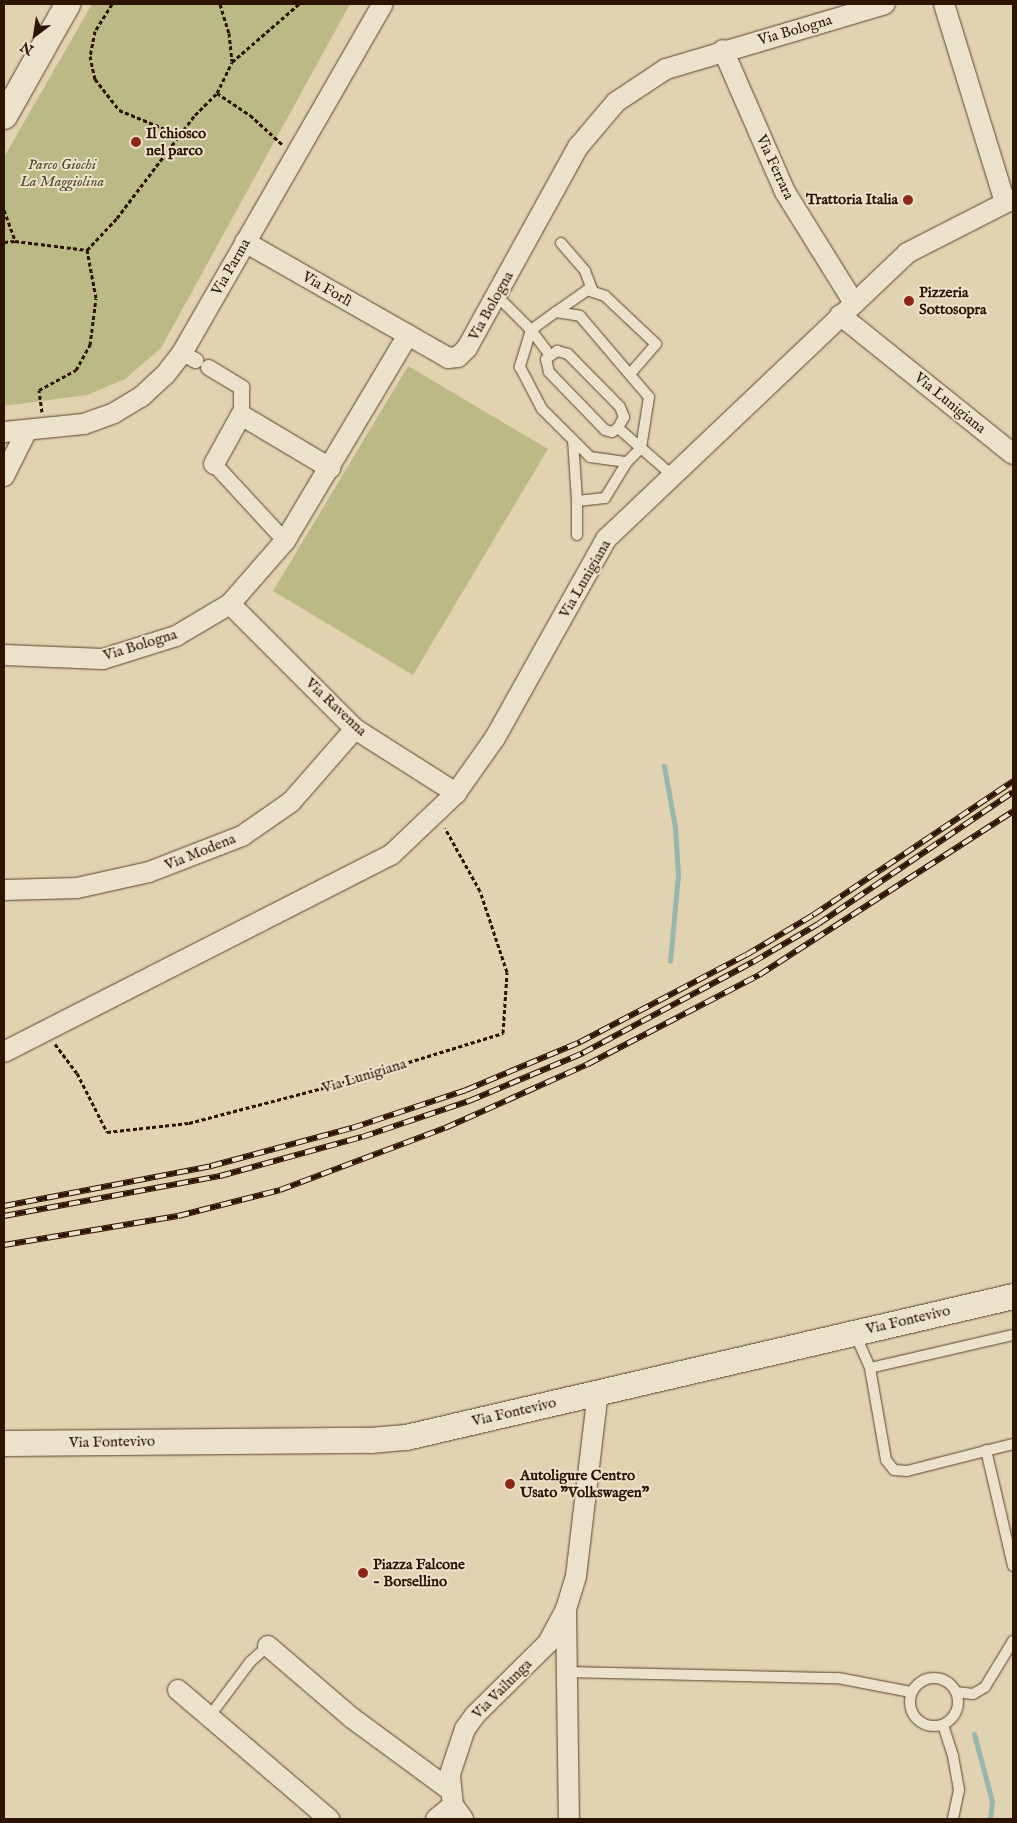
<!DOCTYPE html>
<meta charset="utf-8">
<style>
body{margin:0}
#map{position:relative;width:1017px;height:1823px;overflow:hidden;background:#e2d3b0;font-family:"IM FELL English",serif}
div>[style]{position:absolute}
.green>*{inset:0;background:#bbba86}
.stream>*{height:5px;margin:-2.5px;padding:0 2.5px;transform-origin:2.5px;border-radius:2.5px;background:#95b7af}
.path>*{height:3px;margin-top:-1.5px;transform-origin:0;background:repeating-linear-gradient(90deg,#2d1401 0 4px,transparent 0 6.5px)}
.roads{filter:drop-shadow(0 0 1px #5a442d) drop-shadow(0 0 1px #5a442d)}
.service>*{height:10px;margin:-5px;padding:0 5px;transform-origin:5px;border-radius:5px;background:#ece2cc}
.service>.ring{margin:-5px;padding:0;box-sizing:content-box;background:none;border:10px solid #ece2cc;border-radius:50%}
.pedestrian>*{height:15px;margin:-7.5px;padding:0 7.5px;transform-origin:7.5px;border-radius:7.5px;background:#ece2cc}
.minor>*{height:20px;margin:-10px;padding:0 10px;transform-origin:10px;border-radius:10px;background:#ece2cc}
.tertiary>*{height:25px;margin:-12.5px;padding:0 12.5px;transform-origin:12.5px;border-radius:12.5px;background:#ece2cc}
.rail>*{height:5.5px;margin-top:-2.75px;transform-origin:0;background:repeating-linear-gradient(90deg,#ece2cc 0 11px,#2d1401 0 22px);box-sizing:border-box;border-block:1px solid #2d1401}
.dots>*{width:14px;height:14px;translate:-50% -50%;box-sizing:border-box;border:2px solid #ece2cc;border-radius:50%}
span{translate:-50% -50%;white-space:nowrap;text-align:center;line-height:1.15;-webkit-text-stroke:4px #ece2cc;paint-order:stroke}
.street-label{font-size:15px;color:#2d1401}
.poi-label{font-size:15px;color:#2d1401;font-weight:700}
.left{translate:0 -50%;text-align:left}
.right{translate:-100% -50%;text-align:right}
.park-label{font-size:15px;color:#584629;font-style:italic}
.frame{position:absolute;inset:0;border:5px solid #2d1401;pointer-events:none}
.north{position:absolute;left:10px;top:10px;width:50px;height:50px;-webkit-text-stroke:4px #ece2cc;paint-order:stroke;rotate:211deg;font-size:14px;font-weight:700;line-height:20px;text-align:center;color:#2d1401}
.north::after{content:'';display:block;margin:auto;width:18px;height:22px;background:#2d1401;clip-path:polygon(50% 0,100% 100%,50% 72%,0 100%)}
</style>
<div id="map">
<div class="green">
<i style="clip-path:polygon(92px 4px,350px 4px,161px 348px,125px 379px,87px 395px,4px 406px,4px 157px)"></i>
<i style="clip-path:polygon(408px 366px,548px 449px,413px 675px,273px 591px)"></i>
</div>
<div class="stream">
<i style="left:664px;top:766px;width:62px;rotate:79.8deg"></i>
<i style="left:675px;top:827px;width:48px;rotate:86.4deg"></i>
<i style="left:678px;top:875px;width:86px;rotate:95.3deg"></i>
<i style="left:974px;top:1734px;width:69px;rotate:75deg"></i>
<i style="left:992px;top:1801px;width:18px;rotate:96deg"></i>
</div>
<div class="path">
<i style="left:112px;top:4px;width:32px;rotate:122deg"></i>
<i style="left:95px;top:31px;width:25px;rotate:101deg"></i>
<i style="left:90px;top:56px;width:24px;rotate:78deg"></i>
<i style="left:95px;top:79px;width:39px;rotate:52deg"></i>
<i style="left:119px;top:110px;width:66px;rotate:22.3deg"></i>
<i style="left:220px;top:4px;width:30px;rotate:73deg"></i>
<i style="left:229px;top:33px;width:28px;rotate:84deg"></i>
<i style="left:217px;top:93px;width:40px;rotate:34deg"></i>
<i style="left:250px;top:115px;width:45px;rotate:42.3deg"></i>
<i style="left:4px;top:210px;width:33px;rotate:70deg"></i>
<i style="left:4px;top:242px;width:11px;rotate:-5deg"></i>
<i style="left:15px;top:241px;width:73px;rotate:7.1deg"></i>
<i style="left:87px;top:250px;width:44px;rotate:-46.8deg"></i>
<i style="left:117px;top:218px;width:129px;rotate:-52.9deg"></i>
<i style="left:195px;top:115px;width:31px;rotate:-45deg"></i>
<i style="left:217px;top:93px;width:34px;rotate:-64deg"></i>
<i style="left:232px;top:62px;width:89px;rotate:-40.9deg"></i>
<i style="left:42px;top:412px;width:22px;rotate:-98deg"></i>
<i style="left:39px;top:390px;width:42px;rotate:-28.4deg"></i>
<i style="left:76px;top:370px;width:29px;rotate:-61deg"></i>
<i style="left:90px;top:345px;width:47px;rotate:-82.7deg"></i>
<i style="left:96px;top:298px;width:49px;rotate:-100.6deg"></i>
<i style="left:55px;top:1044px;width:36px;rotate:53deg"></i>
<i style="left:77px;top:1073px;width:66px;rotate:63deg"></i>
<i style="left:107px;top:1132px;width:82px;rotate:-6.3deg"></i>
<i style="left:189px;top:1123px;width:150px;rotate:-14.7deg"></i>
<i style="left:334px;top:1085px;width:177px;rotate:-17.1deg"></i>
<i style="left:503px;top:1033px;width:61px;rotate:-86.2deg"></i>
<i style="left:507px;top:972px;width:85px;rotate:-108.4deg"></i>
<i style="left:480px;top:891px;width:72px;rotate:-119.1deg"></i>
</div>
<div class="roads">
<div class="service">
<i style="left:561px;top:243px;width:37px;rotate:49deg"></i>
<i style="left:585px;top:271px;width:22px;rotate:69deg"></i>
<i style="left:496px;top:295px;width:49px;rotate:45deg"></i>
<i style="left:531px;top:330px;width:31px;rotate:-36deg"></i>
<i style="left:556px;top:312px;width:24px;rotate:9deg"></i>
<i style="left:580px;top:316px;width:106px;rotate:49.6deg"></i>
<i style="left:649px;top:397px;width:52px;rotate:98.9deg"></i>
<i style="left:641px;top:448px;width:43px;rotate:41.2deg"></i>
<i style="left:556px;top:312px;width:38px;rotate:-35deg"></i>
<i style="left:587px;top:290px;width:19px;rotate:18deg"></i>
<i style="left:605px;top:296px;width:70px;rotate:43.3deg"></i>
<i style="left:656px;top:344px;width:40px;rotate:131deg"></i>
<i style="left:531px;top:330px;width:39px;rotate:107deg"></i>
<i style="left:520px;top:367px;width:47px;rotate:62.4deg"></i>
<i style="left:542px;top:409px;width:68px;rotate:45deg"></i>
<i style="left:590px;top:457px;width:37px;rotate:8deg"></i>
<i style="left:627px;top:462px;width:20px;rotate:-45deg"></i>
<i style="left:641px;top:448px;width:30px;rotate:-139deg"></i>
<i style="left:531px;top:330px;width:30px;rotate:53deg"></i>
<i style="left:557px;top:351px;width:11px;rotate:15deg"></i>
<i style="left:568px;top:354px;width:74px;rotate:45.5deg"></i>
<i style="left:620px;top:407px;width:11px;rotate:68deg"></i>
<i style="left:624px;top:417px;width:13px;rotate:119deg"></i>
<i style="left:618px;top:428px;width:7px;rotate:146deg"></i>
<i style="left:612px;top:432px;width:7px;rotate:-164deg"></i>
<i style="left:605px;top:430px;width:81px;rotate:-134deg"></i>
<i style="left:549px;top:372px;width:13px;rotate:-103deg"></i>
<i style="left:546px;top:359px;width:14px;rotate:-36deg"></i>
<i style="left:573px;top:440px;width:61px;rotate:86.2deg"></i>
<i style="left:577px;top:501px;width:28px;rotate:-6deg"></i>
<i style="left:605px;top:498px;width:42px;rotate:-58.6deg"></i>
<i style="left:577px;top:501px;width:34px;rotate:90deg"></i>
<i style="left:855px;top:1334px;width:37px;rotate:66deg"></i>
<i style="left:870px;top:1368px;width:93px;rotate:80.1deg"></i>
<i style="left:886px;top:1460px;width:13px;rotate:51deg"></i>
<i style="left:894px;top:1470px;width:13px;rotate:4deg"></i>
<i style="left:907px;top:1471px;width:109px;rotate:-14.3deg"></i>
<i style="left:870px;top:1368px;width:147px;rotate:-13deg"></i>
<i style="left:986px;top:1450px;width:119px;rotate:76.9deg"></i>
<i style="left:567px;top:1672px;width:271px;rotate:1.3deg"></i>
<i style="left:838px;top:1678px;width:74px;rotate:10.9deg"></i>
<i class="ring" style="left:910px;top:1678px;width:38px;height:38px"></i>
<i style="left:956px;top:1692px;width:17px;rotate:7deg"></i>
<i style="left:973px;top:1694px;width:14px;rotate:-30deg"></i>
<i style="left:985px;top:1687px;width:54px;rotate:-58.7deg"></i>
<i style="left:209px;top:1717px;width:69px;rotate:-53.3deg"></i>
<i style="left:250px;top:1662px;width:24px;rotate:-42deg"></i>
<i style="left:943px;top:1725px;width:33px;rotate:72deg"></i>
<i style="left:953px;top:1756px;width:35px;rotate:80deg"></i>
<i style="left:959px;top:1790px;width:30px;rotate:102deg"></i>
</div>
<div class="pedestrian">
<i style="left:182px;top:353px;width:15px;rotate:28deg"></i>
<i style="left:208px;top:367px;width:39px;rotate:31deg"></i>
<i style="left:241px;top:387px;width:28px;rotate:90deg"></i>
<i style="left:214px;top:464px;width:105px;rotate:47.3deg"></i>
</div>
<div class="minor">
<i style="left:944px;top:4px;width:207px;rotate:72.9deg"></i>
<i style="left:723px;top:50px;width:155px;rotate:66.4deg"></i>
<i style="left:785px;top:192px;width:131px;rotate:58.1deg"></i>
<i style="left:245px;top:242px;width:234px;rotate:29.7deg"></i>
<i style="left:448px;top:358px;width:10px;rotate:-6deg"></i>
<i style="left:458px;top:357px;width:13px;rotate:-45deg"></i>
<i style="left:467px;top:348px;width:230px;rotate:-61.1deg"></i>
<i style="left:578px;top:147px;width:59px;rotate:-49.8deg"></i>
<i style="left:616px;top:102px;width:60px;rotate:-33.4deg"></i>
<i style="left:666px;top:69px;width:228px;rotate:-16.5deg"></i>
<i style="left:840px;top:315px;width:222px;rotate:38.8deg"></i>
<i style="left:4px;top:432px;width:80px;rotate:-5.7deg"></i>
<i style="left:84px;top:424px;width:32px;rotate:-20deg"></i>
<i style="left:114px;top:413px;width:31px;rotate:-31deg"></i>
<i style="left:141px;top:397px;width:33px;rotate:-43deg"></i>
<i style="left:165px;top:375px;width:28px;rotate:-52deg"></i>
<i style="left:182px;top:353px;width:403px;rotate:-60.1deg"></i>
<i style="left:214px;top:464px;width:56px;rotate:-61.1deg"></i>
<i style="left:241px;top:415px;width:104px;rotate:30.8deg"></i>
<i style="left:4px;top:476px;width:51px;rotate:-63.4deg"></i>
<i style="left:230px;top:604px;width:177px;rotate:45deg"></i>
<i style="left:355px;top:729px;width:120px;rotate:32.4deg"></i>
<i style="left:4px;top:655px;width:99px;rotate:2.3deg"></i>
<i style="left:103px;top:659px;width:77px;rotate:-17.5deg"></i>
<i style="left:176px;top:636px;width:63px;rotate:-30.7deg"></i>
<i style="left:230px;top:604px;width:84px;rotate:-48.9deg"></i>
<i style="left:285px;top:541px;width:240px;rotate:-59.2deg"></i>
<i style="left:4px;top:890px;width:73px;rotate:-1.6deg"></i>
<i style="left:77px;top:888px;width:74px;rotate:-12.5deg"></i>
<i style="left:149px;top:872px;width:100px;rotate:-21.2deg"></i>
<i style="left:242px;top:836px;width:60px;rotate:-34.8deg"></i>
<i style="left:291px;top:802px;width:97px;rotate:-48.8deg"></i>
<i style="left:4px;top:1052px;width:434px;rotate:-27deg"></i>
<i style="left:391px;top:855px;width:90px;rotate:-43.6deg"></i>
<i style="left:456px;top:793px;width:67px;rotate:-54.7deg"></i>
<i style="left:495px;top:738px;width:228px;rotate:-60.8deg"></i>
<i style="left:606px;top:539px;width:415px;rotate:-43.5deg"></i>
<i style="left:907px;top:253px;width:119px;rotate:-27deg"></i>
<i style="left:566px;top:1611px;width:208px;rotate:89.2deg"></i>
<i style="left:268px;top:1646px;width:111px;rotate:40.6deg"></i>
<i style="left:352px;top:1718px;width:122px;rotate:36.3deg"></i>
<i style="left:178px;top:1690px;width:199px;rotate:40.5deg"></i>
<i style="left:436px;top:1819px;width:22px;rotate:-39deg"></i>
<i style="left:463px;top:1819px;width:17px;rotate:-126deg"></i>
<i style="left:453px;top:1805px;width:31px;rotate:-96deg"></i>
<i style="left:450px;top:1774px;width:47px;rotate:-71.6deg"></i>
<i style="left:465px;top:1729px;width:17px;rotate:-54deg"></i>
<i style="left:475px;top:1715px;width:103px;rotate:-44.6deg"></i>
<i style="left:548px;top:1643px;width:38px;rotate:-62deg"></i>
<i style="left:566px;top:1609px;width:34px;rotate:-73deg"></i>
<i style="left:576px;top:1576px;width:185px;rotate:-83.2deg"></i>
</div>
<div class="tertiary">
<i style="left:4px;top:116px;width:129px;rotate:-60.6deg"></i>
<i style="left:4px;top:1443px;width:366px;rotate:-0.5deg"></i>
<i style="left:370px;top:1440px;width:36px;rotate:-5deg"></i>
<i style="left:406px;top:1437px;width:623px;rotate:-13.08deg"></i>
</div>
</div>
<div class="rail">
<i style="left:4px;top:1206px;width:211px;rotate:-10.9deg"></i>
<i style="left:211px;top:1166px;width:146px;rotate:-15.1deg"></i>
<i style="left:352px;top:1128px;width:120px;rotate:-18.4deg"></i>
<i style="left:466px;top:1090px;width:124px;rotate:-22.8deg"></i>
<i style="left:580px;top:1042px;width:187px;rotate:-27.7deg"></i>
<i style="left:746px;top:955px;width:78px;rotate:-30.8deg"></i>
<i style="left:813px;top:915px;width:241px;rotate:-33.8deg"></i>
<i style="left:4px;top:1216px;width:220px;rotate:-10.5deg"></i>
<i style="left:220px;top:1176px;width:147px;rotate:-15.4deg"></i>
<i style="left:362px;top:1137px;width:113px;rotate:-18.6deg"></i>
<i style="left:469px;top:1101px;width:124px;rotate:-22.8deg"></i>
<i style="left:583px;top:1053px;width:193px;rotate:-28.2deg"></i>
<i style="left:753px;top:962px;width:75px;rotate:-30.3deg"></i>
<i style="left:818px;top:924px;width:235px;rotate:-34.1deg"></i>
<i style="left:4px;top:1245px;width:176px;rotate:-9.5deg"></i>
<i style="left:178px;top:1216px;width:105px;rotate:-14.3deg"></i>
<i style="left:280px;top:1190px;width:176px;rotate:-20.6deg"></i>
<i style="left:445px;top:1128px;width:157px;rotate:-24.1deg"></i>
<i style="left:588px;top:1064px;width:193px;rotate:-27.5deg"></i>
<i style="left:759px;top:975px;width:302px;rotate:-32.8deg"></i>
</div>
<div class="dots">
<i style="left:136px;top:142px;background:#8f2418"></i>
<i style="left:908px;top:200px;background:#8f2418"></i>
<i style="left:909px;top:301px;background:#8f2418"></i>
<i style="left:510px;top:1484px;background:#8f2418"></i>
<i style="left:363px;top:1573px;background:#8f2418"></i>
</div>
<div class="street-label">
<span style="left:795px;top:30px;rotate:-16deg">Via Bologna</span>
<span style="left:775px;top:167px;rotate:65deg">Via Ferrara</span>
<span style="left:231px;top:267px;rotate:-60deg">Via Parma</span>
<span style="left:327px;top:289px;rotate:30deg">Via Forlì</span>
<span style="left:491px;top:306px;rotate:-61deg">Via Bologna</span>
<span style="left:950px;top:403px;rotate:39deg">Via Lunigiana</span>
<span style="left:585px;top:579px;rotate:-60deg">Via Lunigiana</span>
<span style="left:140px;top:645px;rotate:-17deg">Via Bologna</span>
<span style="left:336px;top:707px;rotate:43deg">Via Ravenna</span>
<span style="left:200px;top:852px;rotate:-22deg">Via Modena</span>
<span style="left:364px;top:1076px;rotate:-17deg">Via Lunigiana</span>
<span style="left:908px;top:1320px;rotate:-13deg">Via Fontevivo</span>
<span style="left:514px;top:1412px;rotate:-13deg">Via Fontevivo</span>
<span style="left:112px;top:1442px;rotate:-1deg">Via Fontevivo</span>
<span style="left:502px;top:1689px;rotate:-45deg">Via Vailunga</span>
</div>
<div class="poi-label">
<span class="left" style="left:146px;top:142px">Il chiosco<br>nel parco</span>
<span class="right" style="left:898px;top:200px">Trattoria Italia</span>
<span class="left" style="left:919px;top:301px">Pizzeria<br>Sottosopra</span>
<span class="left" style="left:520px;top:1484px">Autoligure Centro<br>Usato "Volkswagen"</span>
<span class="left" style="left:373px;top:1573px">Piazza Falcone<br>- Borsellino</span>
</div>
<div class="park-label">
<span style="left:62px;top:173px">Parco Giochi<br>La Maggiolina</span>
</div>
<div class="frame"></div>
<div class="north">N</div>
</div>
